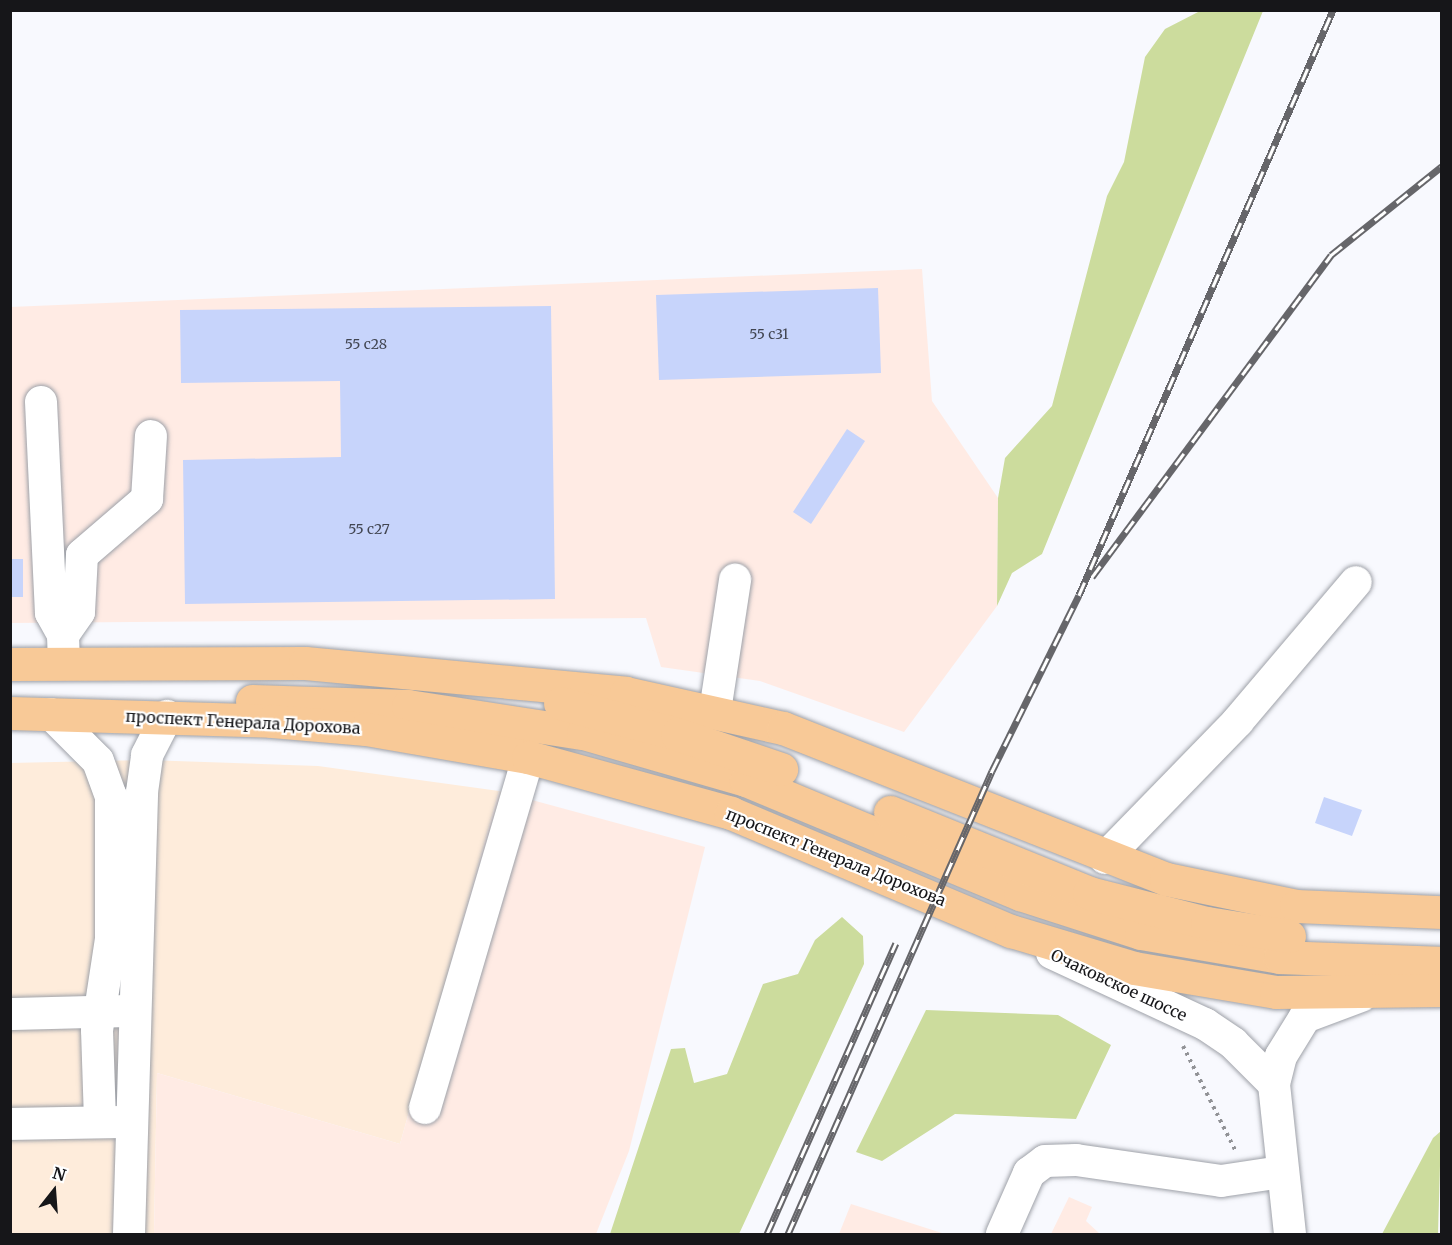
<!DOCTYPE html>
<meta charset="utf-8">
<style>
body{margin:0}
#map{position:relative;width:1452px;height:1245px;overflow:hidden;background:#f8f9fe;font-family:Merriweather,serif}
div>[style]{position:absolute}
.commercial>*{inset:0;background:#feecdb}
.industrial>*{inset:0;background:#ffebe4}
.green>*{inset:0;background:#ccdc9d}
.building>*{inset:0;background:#c7d4fb}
.path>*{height:4px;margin-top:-2px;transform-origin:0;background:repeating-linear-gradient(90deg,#919296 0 3px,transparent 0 7.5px)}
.roads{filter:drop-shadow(0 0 2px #9ea1a8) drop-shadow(0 0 2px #9ea1a8)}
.minor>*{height:32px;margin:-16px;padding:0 16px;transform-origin:16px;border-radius:16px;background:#fff}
.major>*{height:33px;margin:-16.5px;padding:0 16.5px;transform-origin:16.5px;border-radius:16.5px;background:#f8c997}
.rail>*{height:7px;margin-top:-3.5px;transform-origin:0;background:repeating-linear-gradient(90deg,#fff 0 14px,#66666a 0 28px);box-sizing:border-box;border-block:2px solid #66666a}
span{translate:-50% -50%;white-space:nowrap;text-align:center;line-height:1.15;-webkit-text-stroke:4.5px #fff;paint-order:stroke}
.number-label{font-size:14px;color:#424652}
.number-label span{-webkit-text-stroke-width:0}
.street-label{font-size:16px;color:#161619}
.frame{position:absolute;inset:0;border:12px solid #161619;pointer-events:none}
.north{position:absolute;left:24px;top:1161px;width:60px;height:60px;-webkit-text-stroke:4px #fff;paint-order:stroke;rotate:17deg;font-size:16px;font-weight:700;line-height:24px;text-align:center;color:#161619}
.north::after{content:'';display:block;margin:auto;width:21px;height:27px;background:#161619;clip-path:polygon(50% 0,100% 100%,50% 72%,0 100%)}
</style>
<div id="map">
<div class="commercial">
<i style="clip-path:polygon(146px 760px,318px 766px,499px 791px,400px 1144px,157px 1073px,154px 1234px,11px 1234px,10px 763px)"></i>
</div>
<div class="industrial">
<i style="clip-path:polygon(922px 269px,932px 401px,998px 498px,997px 606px,904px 732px,760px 681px,661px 667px,646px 618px,11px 623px,10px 307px)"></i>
<i style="clip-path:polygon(499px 791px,705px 847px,629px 1151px,596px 1234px,154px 1234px,157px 1073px,400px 1144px)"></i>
<i style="clip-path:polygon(1069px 1197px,1092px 1207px,1086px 1221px,1100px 1234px,1051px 1234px)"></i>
<i style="clip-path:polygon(851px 1204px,945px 1234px,839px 1234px)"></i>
</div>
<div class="green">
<i style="clip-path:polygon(1200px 11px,1263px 11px,1042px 554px,1012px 573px,997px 606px,998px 498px,1005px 458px,1052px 406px,1107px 196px,1124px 162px,1145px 57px,1165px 29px)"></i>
<i style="clip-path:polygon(842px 917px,863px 936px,864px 964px,739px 1234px,610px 1234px,671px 1049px,685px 1048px,694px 1083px,727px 1074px,763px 984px,798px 974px,815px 940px)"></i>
<i style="clip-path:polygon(926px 1010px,1058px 1015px,1111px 1045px,1076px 1119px,955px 1114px,882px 1161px,856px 1152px)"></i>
<i style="clip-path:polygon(1441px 1131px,1438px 1234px,1382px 1234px,1433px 1138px)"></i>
</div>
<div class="building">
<i style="clip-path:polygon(878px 288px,881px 373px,659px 380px,656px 295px)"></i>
<i style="clip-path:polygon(551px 306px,555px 599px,185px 604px,183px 460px,341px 457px,340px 381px,181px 383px,180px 310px)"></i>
<i style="clip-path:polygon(847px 429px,865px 441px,811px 524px,793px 512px)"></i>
<i style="clip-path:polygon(10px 559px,23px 559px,23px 597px,10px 597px)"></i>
<i style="clip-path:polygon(1324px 797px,1362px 810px,1352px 836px,1315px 823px)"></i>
</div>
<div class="path">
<i style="left:1183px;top:1046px;width:119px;rotate:63.4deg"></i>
</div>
<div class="roads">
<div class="minor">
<i style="left:41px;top:402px;width:211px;rotate:87.3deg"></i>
<i style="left:51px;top:613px;width:25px;rotate:61deg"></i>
<i style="left:64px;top:664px;width:29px;rotate:-92deg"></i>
<i style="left:63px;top:635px;width:28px;rotate:-55deg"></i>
<i style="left:79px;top:612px;width:57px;rotate:-87deg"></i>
<i style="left:82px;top:555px;width:86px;rotate:-40.7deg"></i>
<i style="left:147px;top:499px;width:63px;rotate:-86.4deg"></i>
<i style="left:715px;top:711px;width:133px;rotate:-81.3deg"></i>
<i style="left:51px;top:714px;width:66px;rotate:45deg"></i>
<i style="left:98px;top:761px;width:37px;rotate:70deg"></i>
<i style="left:111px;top:796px;width:143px;rotate:90deg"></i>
<i style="left:111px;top:939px;width:92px;rotate:98.7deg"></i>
<i style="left:97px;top:1030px;width:92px;rotate:88.1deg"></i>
<i style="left:1105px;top:858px;width:191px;rotate:-45.8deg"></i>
<i style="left:1238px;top:721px;width:182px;rotate:-49.7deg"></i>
<i style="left:1052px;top:953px;width:169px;rotate:24.9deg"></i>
<i style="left:1205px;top:1024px;width:34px;rotate:34deg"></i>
<i style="left:1233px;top:1043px;width:58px;rotate:45deg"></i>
<i style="left:10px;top:1014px;width:112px;rotate:-1.5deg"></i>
<i style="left:425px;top:1108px;width:366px;rotate:-73.6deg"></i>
<i style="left:10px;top:1124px;width:110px;rotate:-1deg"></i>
<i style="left:129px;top:1234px;width:442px;rotate:-88.3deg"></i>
<i style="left:142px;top:792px;width:37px;rotate:-82deg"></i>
<i style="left:147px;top:755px;width:44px;rotate:-62.9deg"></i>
<i style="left:1002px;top:1234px;width:67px;rotate:-66.1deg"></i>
<i style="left:1029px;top:1173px;width:20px;rotate:-37deg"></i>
<i style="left:1045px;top:1161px;width:31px;rotate:-2deg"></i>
<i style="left:1076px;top:1160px;width:147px;rotate:8.2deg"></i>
<i style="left:1221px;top:1181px;width:62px;rotate:-8.4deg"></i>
<i style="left:1290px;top:1234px;width:151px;rotate:-96.1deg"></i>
<i style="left:1274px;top:1084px;width:29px;rotate:-76deg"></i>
<i style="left:1281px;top:1056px;width:46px;rotate:-58.4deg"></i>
<i style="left:1305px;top:1017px;width:60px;rotate:-20.6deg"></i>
</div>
<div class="major">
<i style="left:10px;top:664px;width:295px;rotate:-0.2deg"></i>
<i style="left:305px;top:663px;width:322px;rotate:5.3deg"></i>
<i style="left:626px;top:693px;width:161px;rotate:12.6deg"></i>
<i style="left:783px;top:728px;width:412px;rotate:21.5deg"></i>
<i style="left:1166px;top:879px;width:133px;rotate:11.7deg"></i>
<i style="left:1296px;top:906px;width:146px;rotate:2.4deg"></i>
<i style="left:252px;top:701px;width:156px;rotate:1.8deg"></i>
<i style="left:408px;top:706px;width:177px;rotate:8.8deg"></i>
<i style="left:583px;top:733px;width:170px;rotate:16.1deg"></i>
<i style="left:746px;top:780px;width:297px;rotate:22.6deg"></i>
<i style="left:1020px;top:894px;width:127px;rotate:17.9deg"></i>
<i style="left:1141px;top:933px;width:141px;rotate:9.8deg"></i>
<i style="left:1280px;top:957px;width:162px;rotate:2.1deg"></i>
<i style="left:560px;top:703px;width:121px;rotate:14.8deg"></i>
<i style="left:677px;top:734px;width:110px;rotate:18.6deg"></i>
<i style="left:10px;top:713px;width:262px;rotate:1.7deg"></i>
<i style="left:272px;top:721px;width:94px;rotate:4.9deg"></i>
<i style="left:366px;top:729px;width:164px;rotate:9.8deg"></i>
<i style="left:528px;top:757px;width:211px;rotate:15.4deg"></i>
<i style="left:731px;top:813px;width:304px;rotate:22.9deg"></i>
<i style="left:1011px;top:931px;width:128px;rotate:16.7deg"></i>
<i style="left:1134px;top:968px;width:144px;rotate:9.6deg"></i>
<i style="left:1276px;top:992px;width:166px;rotate:-0.7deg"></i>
<i style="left:890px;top:812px;width:215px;rotate:22.1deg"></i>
<i style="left:1089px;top:893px;width:122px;rotate:14.3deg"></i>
<i style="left:1207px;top:923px;width:83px;rotate:9deg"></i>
</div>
</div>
<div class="rail">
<i style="left:1092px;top:577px;width:401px;rotate:-53.4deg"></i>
<i style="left:1331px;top:255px;width:142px;rotate:-38.7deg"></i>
<i style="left:767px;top:1234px;width:318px;rotate:-66.1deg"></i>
<i style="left:788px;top:1234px;width:506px;rotate:-66.22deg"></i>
<i style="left:992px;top:771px;width:196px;rotate:-63.7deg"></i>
<i style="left:1079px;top:595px;width:638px;rotate:-66.53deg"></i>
</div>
<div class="number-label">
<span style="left:769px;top:334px">55 с31</span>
<span style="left:366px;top:344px">55 с28</span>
<span style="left:369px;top:529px">55 с27</span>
</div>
<div class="street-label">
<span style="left:243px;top:722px;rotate:3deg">проспект Генерала Дорохова</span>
<span style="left:836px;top:857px;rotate:22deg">проспект Генерала Дорохова</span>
<span style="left:1119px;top:985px;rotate:25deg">Очаковское шоссе</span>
</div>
<div class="frame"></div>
<div class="north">N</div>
</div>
